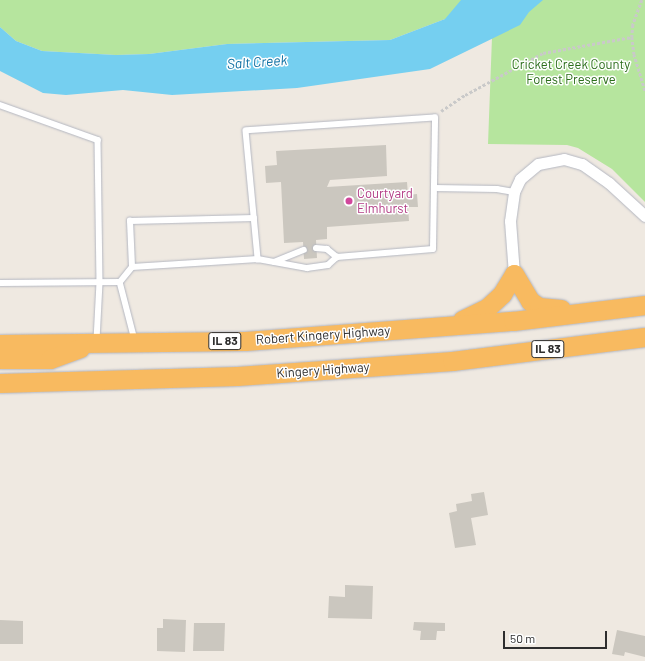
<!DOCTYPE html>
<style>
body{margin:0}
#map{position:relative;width:645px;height:661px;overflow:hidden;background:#efe9e1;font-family:Barlow,sans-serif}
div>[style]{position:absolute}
.green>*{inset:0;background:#b6e59e}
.water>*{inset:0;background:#75cff0}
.building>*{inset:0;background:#cbc7bf}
.path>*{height:2.5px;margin-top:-1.25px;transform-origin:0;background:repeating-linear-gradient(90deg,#c9c9c9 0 3px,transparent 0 5px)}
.roads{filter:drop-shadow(0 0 1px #b4b7c1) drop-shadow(0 0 1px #b4b7c1)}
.service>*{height:5.5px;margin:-2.75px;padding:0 2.75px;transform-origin:2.75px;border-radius:2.75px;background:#fff}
.minor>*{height:11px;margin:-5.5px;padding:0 5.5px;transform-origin:5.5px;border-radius:5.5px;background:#fff}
.trunk>*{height:19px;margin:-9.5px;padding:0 9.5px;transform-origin:9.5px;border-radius:9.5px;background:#f8ba60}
.dots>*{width:11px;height:11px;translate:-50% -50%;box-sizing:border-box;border:2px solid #fff;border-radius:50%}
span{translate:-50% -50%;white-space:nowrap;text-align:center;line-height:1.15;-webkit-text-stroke:3px #fff;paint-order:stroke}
.shield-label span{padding:1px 3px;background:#fff;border:1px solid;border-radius:3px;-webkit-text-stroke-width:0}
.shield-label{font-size:12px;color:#2e2e2e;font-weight:700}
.park-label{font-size:13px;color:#2c6e1b}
.hotel-label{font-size:13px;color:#b23c85}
.left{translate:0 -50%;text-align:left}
.street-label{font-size:13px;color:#2e2e2e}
.water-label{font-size:14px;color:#0d6fa3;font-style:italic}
.scale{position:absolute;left:503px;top:631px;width:104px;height:18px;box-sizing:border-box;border:2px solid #2e2e2e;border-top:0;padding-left:5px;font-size:12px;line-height:14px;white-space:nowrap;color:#2e2e2e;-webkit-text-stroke:3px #fff;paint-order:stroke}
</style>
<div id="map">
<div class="green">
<i style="clip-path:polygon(0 0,645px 0,645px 202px,612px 169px,578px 148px,567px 145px,488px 144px,492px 37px,445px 19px,390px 40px,227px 44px,149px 54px,116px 55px,42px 51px,16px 41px,0 27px)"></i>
</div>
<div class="water">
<i style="clip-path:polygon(461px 0,543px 0,529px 12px,520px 25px,430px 69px,297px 88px,172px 95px,123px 90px,66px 95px,43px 93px,0 71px,0 27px,16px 41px,42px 51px,116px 55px,149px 54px,227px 44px,390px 40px,445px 19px)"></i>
</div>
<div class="building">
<i style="clip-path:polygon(386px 145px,387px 176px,330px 180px,327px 187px,407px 182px,408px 195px,417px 194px,418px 207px,408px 207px,409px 221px,327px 227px,327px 239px,316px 240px,317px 258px,304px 259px,303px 242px,284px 243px,281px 182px,266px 183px,265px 166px,277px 165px,276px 151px)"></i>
<i style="clip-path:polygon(484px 492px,488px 515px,471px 518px,476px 545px,455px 548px,449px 513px,457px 511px,456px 504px,472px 501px,471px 494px)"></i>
<i style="clip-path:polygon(345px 585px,373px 586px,372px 619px,328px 618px,329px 596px,345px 597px)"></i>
<i style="clip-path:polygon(163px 619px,186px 620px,185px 652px,157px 651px,157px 628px,163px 628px)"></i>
<i style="clip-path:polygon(0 620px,23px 621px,23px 644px,0 644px)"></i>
<i style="clip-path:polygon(414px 622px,445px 623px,445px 631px,437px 631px,436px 640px,420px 640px,421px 631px,413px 630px)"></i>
<i style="clip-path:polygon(194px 623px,225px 623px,224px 651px,193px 651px)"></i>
<i style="clip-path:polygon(617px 630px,645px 636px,645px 657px,625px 652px,624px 656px,612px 654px)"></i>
</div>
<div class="path">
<i style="left:642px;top:0;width:27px;rotate:110deg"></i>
<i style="left:633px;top:25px;width:12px;rotate:95deg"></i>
<i style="left:632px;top:37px;width:17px;rotate:83deg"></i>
<i style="left:634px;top:54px;width:39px;rotate:73deg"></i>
<i style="left:441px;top:111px;width:29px;rotate:-34deg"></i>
<i style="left:465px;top:95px;width:89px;rotate:-28.3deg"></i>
<i style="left:543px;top:53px;width:90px;rotate:-10.2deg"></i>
</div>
<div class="roads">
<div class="service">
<i style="left:0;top:105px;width:104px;rotate:19.7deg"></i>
<i style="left:98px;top:140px;width:143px;rotate:89.2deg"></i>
<i style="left:100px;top:283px;width:58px;rotate:93deg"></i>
<i style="left:434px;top:188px;width:63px;rotate:0.9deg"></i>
<i style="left:497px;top:189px;width:17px;rotate:10deg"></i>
<i style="left:316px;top:248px;width:11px;rotate:5deg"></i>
<i style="left:327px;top:249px;width:13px;rotate:39deg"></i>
<i style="left:274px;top:262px;width:32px;rotate:-22deg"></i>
<i style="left:132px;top:267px;width:46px;rotate:-92.5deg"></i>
<i style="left:130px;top:221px;width:124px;rotate:-1.4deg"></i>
<i style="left:120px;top:282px;width:60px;rotate:75.5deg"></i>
<i style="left:0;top:283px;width:120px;rotate:-0.5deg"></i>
<i style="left:120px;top:282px;width:19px;rotate:-51deg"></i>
<i style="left:132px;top:267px;width:126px;rotate:-3.6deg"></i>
<i style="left:258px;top:259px;width:50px;rotate:10.4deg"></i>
<i style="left:307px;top:268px;width:21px;rotate:-8deg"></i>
<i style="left:328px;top:265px;width:12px;rotate:-42deg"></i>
<i style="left:337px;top:257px;width:96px;rotate:-4.8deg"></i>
<i style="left:433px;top:249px;width:131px;rotate:-89.1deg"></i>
<i style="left:435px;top:118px;width:189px;rotate:176.1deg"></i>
<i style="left:246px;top:131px;width:129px;rotate:84.6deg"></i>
</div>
<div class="minor">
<i style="left:514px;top:274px;width:53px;rotate:-94.3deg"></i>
<i style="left:510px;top:221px;width:29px;rotate:-82deg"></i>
<i style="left:514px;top:192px;width:14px;rotate:-65deg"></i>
<i style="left:520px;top:179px;width:23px;rotate:-40deg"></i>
<i style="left:538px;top:164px;width:26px;rotate:-11deg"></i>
<i style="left:564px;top:159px;width:19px;rotate:16deg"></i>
<i style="left:582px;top:164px;width:33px;rotate:35deg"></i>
<i style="left:609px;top:183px;width:49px;rotate:42.5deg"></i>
</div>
<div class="trunk">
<i style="left:514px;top:274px;width:31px;rotate:59deg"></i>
<i style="left:530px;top:301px;width:11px;rotate:34deg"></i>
<i style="left:539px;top:307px;width:22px;rotate:5deg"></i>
<i style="left:462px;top:320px;width:28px;rotate:-26deg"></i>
<i style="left:487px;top:308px;width:21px;rotate:-43deg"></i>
<i style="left:502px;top:294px;width:23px;rotate:-59deg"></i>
<i style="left:0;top:344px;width:245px;rotate:-0.7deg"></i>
<i style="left:245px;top:341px;width:269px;rotate:-4.3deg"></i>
<i style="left:513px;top:321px;width:133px;rotate:-6.9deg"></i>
<i style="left:0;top:359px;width:50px"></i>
<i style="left:50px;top:359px;width:32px;rotate:-20deg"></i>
<i style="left:0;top:383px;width:237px;rotate:-1.7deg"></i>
<i style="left:237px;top:376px;width:216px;rotate:-4deg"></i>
<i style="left:452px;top:361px;width:194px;rotate:-7.1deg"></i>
</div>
</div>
<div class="dots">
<i style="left:349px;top:201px;background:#d1479c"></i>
</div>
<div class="shield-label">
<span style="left:225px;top:341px">IL 83</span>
<span style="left:548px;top:349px">IL 83</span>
</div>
<div class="park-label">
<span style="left:571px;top:72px">Cricket Creek County<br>Forest Preserve</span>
</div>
<div class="hotel-label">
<span class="left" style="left:357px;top:201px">Courtyard<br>Elmhurst</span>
</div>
<div class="street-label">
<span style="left:323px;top:335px;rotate:-4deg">Robert Kingery Highway</span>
<span style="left:323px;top:370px;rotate:-4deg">Kingery Highway</span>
</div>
<div class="water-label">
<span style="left:257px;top:62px;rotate:-4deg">Salt Creek</span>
</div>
<div class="scale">50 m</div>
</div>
